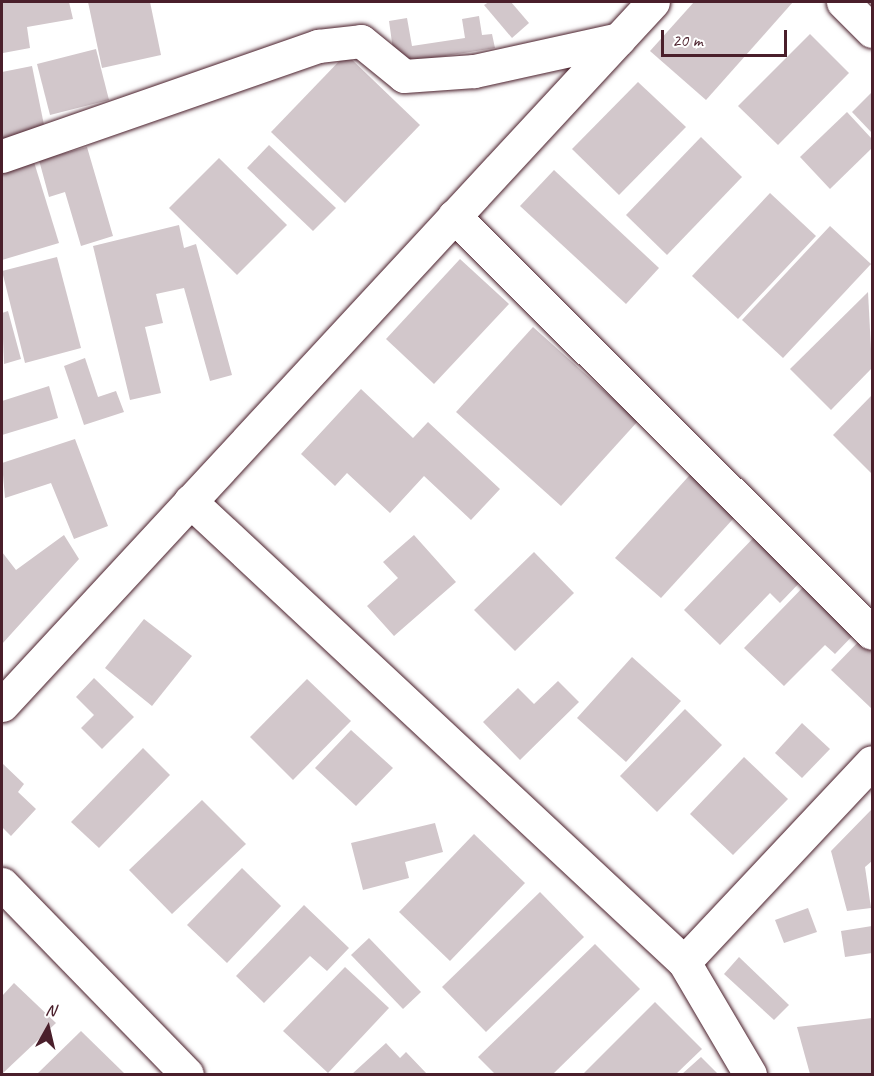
<!DOCTYPE html>
<style>
body{margin:0}
#map{position:relative;width:874px;height:1076px;overflow:hidden;background:#fff;font-family:Caveat,sans-serif}
div>[style]{position:absolute}
.building>*{inset:0;background:#d2c7cb}
.roads{filter:drop-shadow(0 0 2px #4a1f2b) drop-shadow(0 0 2px #4a1f2b)}
.street>*{height:33px;margin:-16.5px;padding:0 16.5px;transform-origin:16.5px;border-radius:16.5px;background:#fff}
span{translate:-50% -50%;white-space:nowrap;text-align:center;line-height:1.15;-webkit-text-stroke:4.5px #fff;paint-order:stroke}
.frame{position:absolute;inset:0;border:3px solid #4a1f2b;pointer-events:none}
.north{position:absolute;left:18px;top:998px;width:60px;height:60px;-webkit-text-stroke:4px #fff;paint-order:stroke;rotate:8deg;font-size:16px;font-weight:700;line-height:24px;text-align:center;color:#4a1f2b}
.north::after{content:'';display:block;margin:auto;width:21px;height:27px;background:#4a1f2b;clip-path:polygon(50% 0,100% 100%,50% 72%,0 100%)}
.scale{position:absolute;left:661px;top:30px;width:126px;height:27px;box-sizing:border-box;border:3px solid #4a1f2b;border-top:0;padding-left:8px;font-size:18px;line-height:21px;white-space:nowrap;color:#4a1f2b;-webkit-text-stroke:4px #fff;paint-order:stroke}
</style>
<div id="map">
<div class="building">
<i style="clip-path:polygon(2px 2px,69px 2px,73px 19px,27px 27px,30px 48px,3px 53px)"></i>
<i style="clip-path:polygon(88px 2px,150px 2px,161px 55px,102px 68px)"></i>
<i style="clip-path:polygon(489px 2px,511px 2px,529px 23px,512px 38px,484px 5px)"></i>
<i style="clip-path:polygon(694px 2px,793px 2px,706px 100px,650px 51px)"></i>
<i style="clip-path:polygon(479px 16px,482px 35px,492px 34px,495px 48px,395px 64px,389px 21px,407px 18px,412px 46px,465px 38px,462px 19px)"></i>
<i style="clip-path:polygon(810px 34px,849px 73px,778px 145px,738px 106px)"></i>
<i style="clip-path:polygon(96px 49px,109px 100px,50px 115px,37px 64px)"></i>
<i style="clip-path:polygon(346px 54px,420px 125px,345px 203px,271px 132px)"></i>
<i style="clip-path:polygon(32px 66px,45px 130px,2px 139px,2px 72px)"></i>
<i style="clip-path:polygon(638px 82px,686px 127px,619px 195px,572px 149px)"></i>
<i style="clip-path:polygon(872px 92px,872px 133px,852px 112px)"></i>
<i style="clip-path:polygon(847px 112px,872px 139px,872px 148px,830px 189px,800px 157px)"></i>
<i style="clip-path:polygon(701px 137px,742px 177px,667px 255px,626px 215px)"></i>
<i style="clip-path:polygon(269px 145px,336px 208px,313px 231px,247px 168px)"></i>
<i style="clip-path:polygon(87px 147px,113px 236px,81px 246px,65px 192px,49px 197px,39px 160px)"></i>
<i style="clip-path:polygon(219px 158px,287px 225px,237px 275px,169px 208px)"></i>
<i style="clip-path:polygon(34px 162px,59px 243px,2px 260px,2px 172px)"></i>
<i style="clip-path:polygon(554px 170px,659px 268px,626px 304px,520px 206px)"></i>
<i style="clip-path:polygon(770px 193px,816px 236px,738px 319px,692px 276px)"></i>
<i style="clip-path:polygon(179px 225px,184px 248px,196px 244px,232px 375px,210px 381px,184px 288px,156px 294px,163px 323px,145px 327px,161px 393px,130px 400px,93px 246px)"></i>
<i style="clip-path:polygon(830px 226px,871px 264px,783px 358px,742px 320px)"></i>
<i style="clip-path:polygon(57px 257px,81px 348px,25px 363px,2px 271px)"></i>
<i style="clip-path:polygon(460px 259px,509px 304px,434px 384px,386px 339px)"></i>
<i style="clip-path:polygon(868px 292px,872px 368px,831px 410px,790px 369px)"></i>
<i style="clip-path:polygon(8px 311px,21px 359px,4px 364px,2px 313px)"></i>
<i style="clip-path:polygon(533px 327px,638px 421px,561px 506px,456px 412px)"></i>
<i style="clip-path:polygon(85px 358px,98px 397px,116px 391px,124px 412px,84px 425px,64px 366px)"></i>
<i style="clip-path:polygon(49px 386px,58px 418px,2px 435px,2px 401px)"></i>
<i style="clip-path:polygon(361px 389px,413px 438px,428px 422px,500px 489px,471px 520px,424px 476px,390px 513px,347px 473px,335px 486px,301px 454px)"></i>
<i style="clip-path:polygon(872px 395px,872px 474px,833px 435px)"></i>
<i style="clip-path:polygon(75px 439px,108px 526px,74px 539px,51px 483px,5px 498px,2px 463px)"></i>
<i style="clip-path:polygon(697px 467px,743px 508px,661px 598px,615px 558px)"></i>
<i style="clip-path:polygon(760px 531px,807px 575px,780px 603px,770px 593px,720px 645px,684px 610px)"></i>
<i style="clip-path:polygon(64px 535px,79px 559px,2px 644px,2px 552px,16px 570px)"></i>
<i style="clip-path:polygon(414px 535px,456px 582px,394px 636px,367px 606px,398px 578px,383px 562px)"></i>
<i style="clip-path:polygon(534px 552px,574px 593px,515px 651px,474px 610px)"></i>
<i style="clip-path:polygon(810px 580px,860px 628px,835px 654px,825px 645px,784px 686px,744px 648px)"></i>
<i style="clip-path:polygon(144px 619px,192px 656px,152px 706px,105px 668px)"></i>
<i style="clip-path:polygon(861px 639px,872px 650px,872px 709px,831px 670px)"></i>
<i style="clip-path:polygon(632px 657px,681px 701px,626px 762px,577px 718px)"></i>
<i style="clip-path:polygon(94px 678px,134px 717px,102px 749px,81px 728px,94px 715px,76px 697px)"></i>
<i style="clip-path:polygon(307px 679px,351px 721px,293px 780px,250px 737px)"></i>
<i style="clip-path:polygon(558px 681px,579px 702px,520px 760px,483px 722px,518px 688px,534px 704px)"></i>
<i style="clip-path:polygon(685px 709px,722px 745px,657px 812px,620px 776px)"></i>
<i style="clip-path:polygon(802px 723px,830px 749px,802px 778px,775px 753px)"></i>
<i style="clip-path:polygon(351px 730px,393px 768px,356px 806px,315px 768px)"></i>
<i style="clip-path:polygon(143px 748px,170px 775px,99px 848px,71px 822px)"></i>
<i style="clip-path:polygon(744px 757px,788px 799px,733px 855px,690px 814px)"></i>
<i style="clip-path:polygon(2px 763px,24px 784px,18px 792px,36px 809px,11px 836px,2px 827px)"></i>
<i style="clip-path:polygon(202px 800px,246px 844px,172px 914px,129px 870px)"></i>
<i style="clip-path:polygon(872px 809px,872px 861px,865px 867px,871px 908px,847px 911px,831px 851px)"></i>
<i style="clip-path:polygon(435px 823px,443px 852px,405px 862px,409px 878px,363px 890px,351px 843px)"></i>
<i style="clip-path:polygon(474px 834px,525px 883px,450px 961px,399px 912px)"></i>
<i style="clip-path:polygon(242px 868px,281px 906px,227px 963px,187px 925px)"></i>
<i style="clip-path:polygon(540px 892px,584px 937px,486px 1032px,442px 987px)"></i>
<i style="clip-path:polygon(304px 905px,349px 948px,327px 971px,310px 956px,264px 1003px,236px 976px)"></i>
<i style="clip-path:polygon(808px 908px,817px 932px,784px 943px,775px 920px)"></i>
<i style="clip-path:polygon(872px 926px,872px 953px,845px 957px,841px 931px)"></i>
<i style="clip-path:polygon(369px 938px,421px 992px,403px 1009px,351px 955px)"></i>
<i style="clip-path:polygon(595px 944px,640px 989px,553px 1074px,495px 1074px,478px 1057px)"></i>
<i style="clip-path:polygon(739px 957px,789px 1005px,774px 1020px,724px 974px)"></i>
<i style="clip-path:polygon(345px 967px,389px 1008px,328px 1073px,283px 1031px)"></i>
<i style="clip-path:polygon(14px 983px,56px 1023px,2px 1074px,2px 996px)"></i>
<i style="clip-path:polygon(655px 1002px,702px 1049px,676px 1074px,583px 1074px)"></i>
<i style="clip-path:polygon(872px 1018px,872px 1074px,810px 1074px,797px 1027px)"></i>
<i style="clip-path:polygon(81px 1031px,125px 1074px,37px 1074px)"></i>
<i style="clip-path:polygon(386px 1043px,400px 1058px,406px 1052px,427px 1074px,352px 1074px)"></i>
<i style="clip-path:polygon(701px 1057px,718px 1074px,682px 1074px)"></i>
</div>
<div class="roads">
<div class="street">
<i style="left:843px;top:2px;width:41px;rotate:45deg"></i>
<i style="left:2px;top:156px;width:335px;rotate:-19.2deg"></i>
<i style="left:318px;top:46px;width:43px;rotate:-6.6deg"></i>
<i style="left:361px;top:41px;width:55px;rotate:39.1deg"></i>
<i style="left:404px;top:76px;width:70px;rotate:-4.1deg"></i>
<i style="left:474px;top:71px;width:148px;rotate:-12.4deg"></i>
<i style="left:454px;top:216px;width:590px;rotate:44.93deg"></i>
<i style="left:190px;top:501px;width:676px;rotate:43.02deg"></i>
<i style="left:684px;top:962px;width:130px;rotate:59.5deg"></i>
<i style="left:2px;top:705px;width:958px;rotate:-47.2deg"></i>
<i style="left:2px;top:884px;width:265px;rotate:45.8deg"></i>
<i style="left:684px;top:962px;width:274px;rotate:-46.8deg"></i>
</div>
</div>
<div class="frame"></div>
<div class="north">N</div>
<div class="scale">20 m</div>
</div>
